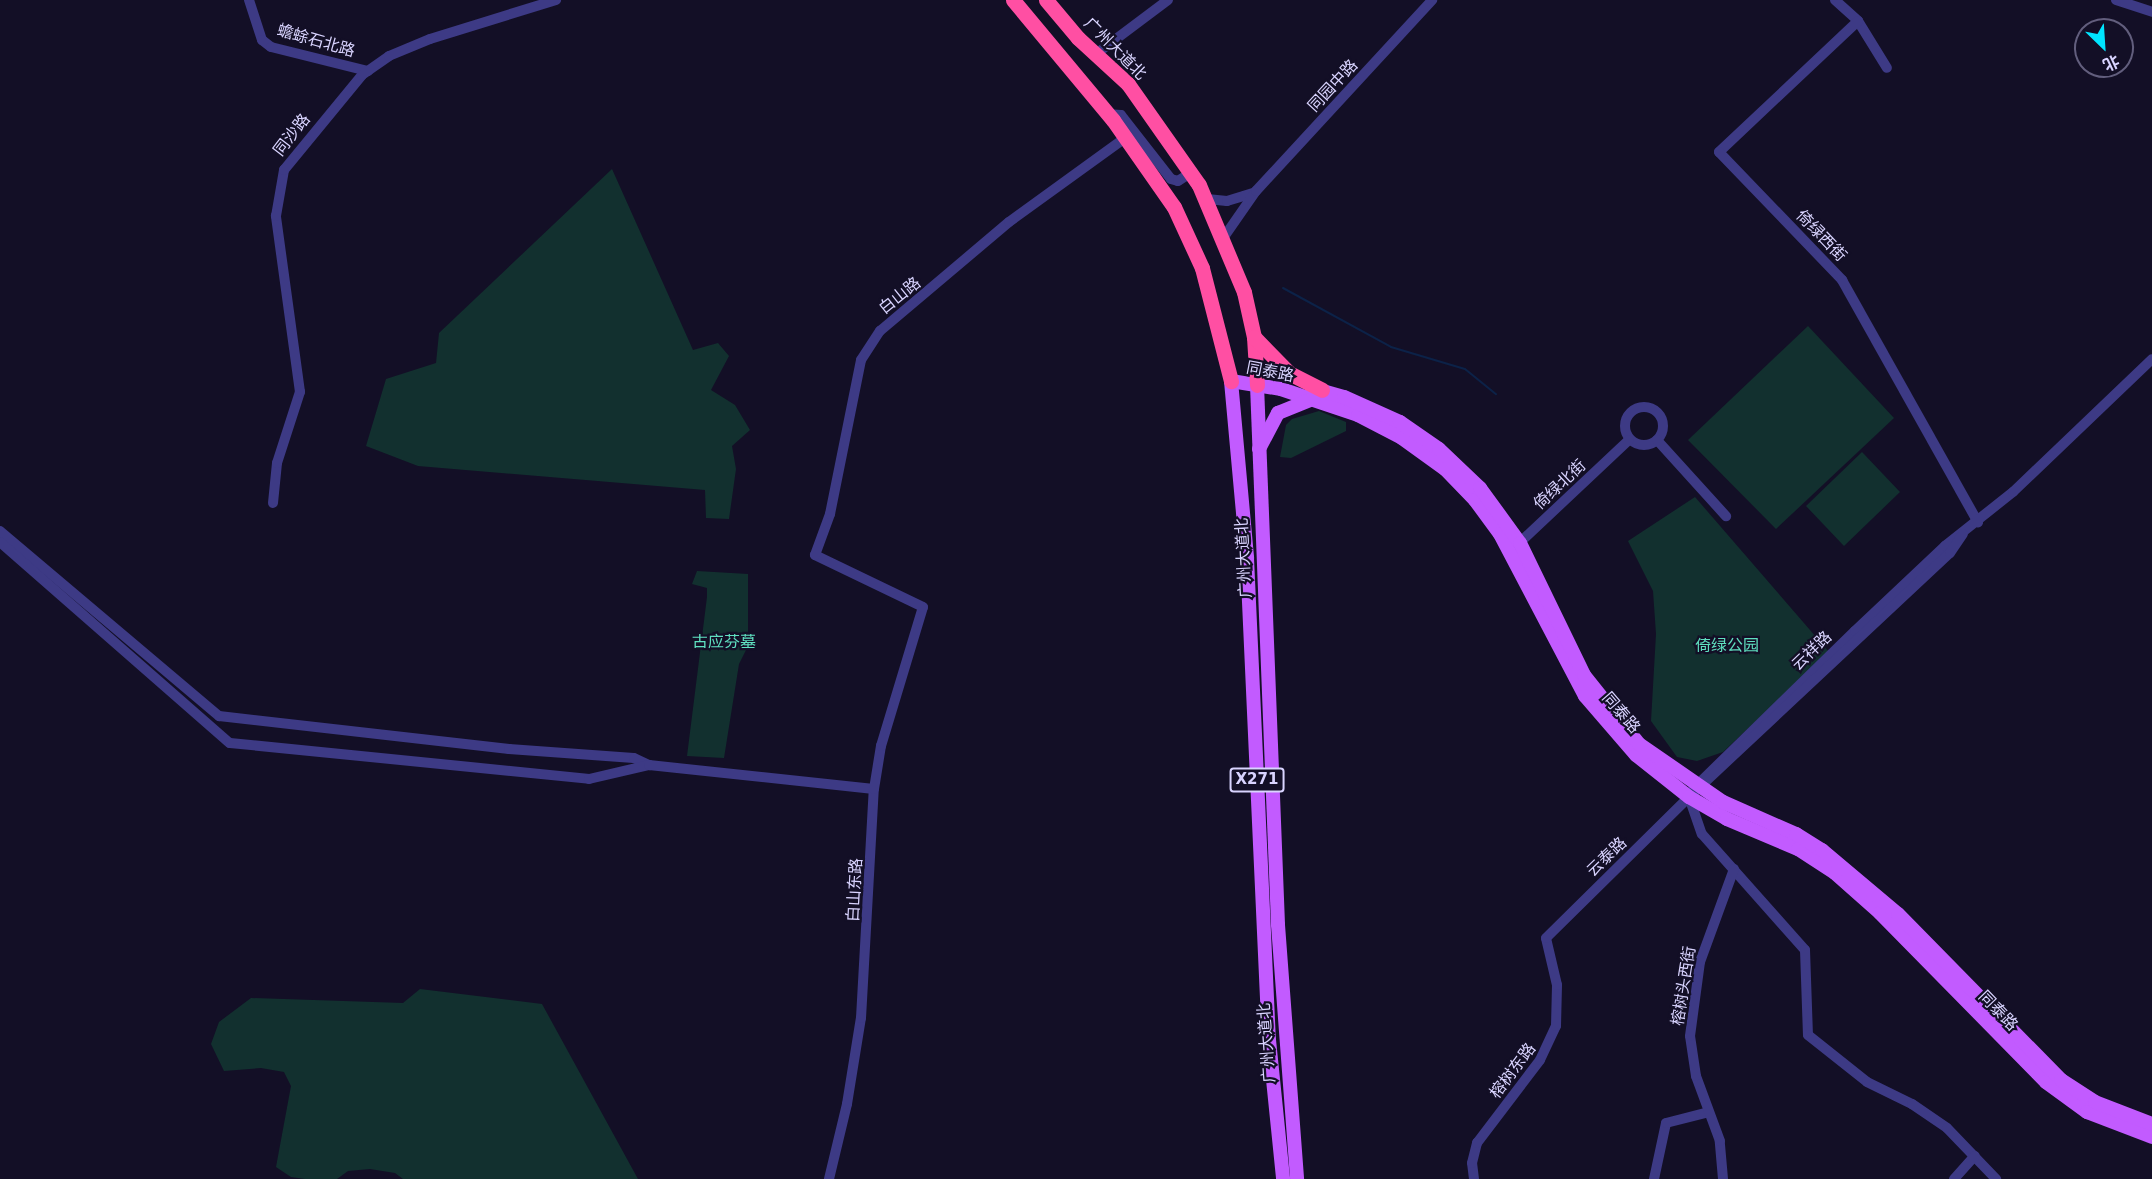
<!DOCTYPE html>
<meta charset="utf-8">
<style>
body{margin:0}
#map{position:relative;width:2152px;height:1179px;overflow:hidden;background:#130f26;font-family:"DejaVu Sans","Noto Sans SC",sans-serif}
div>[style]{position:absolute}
.green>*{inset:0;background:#12302f}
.stream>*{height:2px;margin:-1px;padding:0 1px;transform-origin:1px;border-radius:1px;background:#0c2248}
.minor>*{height:10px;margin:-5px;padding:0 5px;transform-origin:5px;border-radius:5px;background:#3d3a85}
.minor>.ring{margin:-5px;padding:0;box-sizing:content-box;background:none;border:10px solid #3d3a85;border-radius:50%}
.major>*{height:14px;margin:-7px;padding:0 7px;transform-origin:7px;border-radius:7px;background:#c25bff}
.highway>*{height:15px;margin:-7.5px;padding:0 7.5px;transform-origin:7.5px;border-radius:7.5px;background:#ff4fa3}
span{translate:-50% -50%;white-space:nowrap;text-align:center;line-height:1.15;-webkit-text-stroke:4.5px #130f26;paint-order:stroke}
.shield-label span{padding:2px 4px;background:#130f26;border:2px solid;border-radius:4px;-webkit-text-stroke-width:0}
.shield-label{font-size:15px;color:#d9d4ff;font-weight:700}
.street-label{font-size:16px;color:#d9d4ff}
.park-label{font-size:16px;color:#5fe0c0}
.north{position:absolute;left:2074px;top:18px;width:60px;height:60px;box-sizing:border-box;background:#130f26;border:2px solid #625e7d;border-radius:50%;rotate:155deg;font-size:16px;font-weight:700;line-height:24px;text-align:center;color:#d9d4ff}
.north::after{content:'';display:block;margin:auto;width:21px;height:27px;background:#00e5ff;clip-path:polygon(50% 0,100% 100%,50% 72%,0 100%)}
</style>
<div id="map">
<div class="green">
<i style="clip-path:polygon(612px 169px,693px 350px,718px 343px,729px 356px,711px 390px,735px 405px,750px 430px,732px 446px,736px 469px,729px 519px,706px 518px,705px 490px,418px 466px,366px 446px,386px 379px,436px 363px,439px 333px)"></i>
<i style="clip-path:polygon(1808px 326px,1894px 418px,1776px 529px,1688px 440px)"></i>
<i style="clip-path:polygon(1319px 411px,1346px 422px,1346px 431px,1291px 458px,1280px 457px,1286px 425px,1292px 419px)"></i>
<i style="clip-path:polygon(1862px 452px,1900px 492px,1844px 546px,1806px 506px)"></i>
<i style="clip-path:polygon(1695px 497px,1829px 652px,1723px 752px,1697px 761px,1677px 757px,1651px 721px,1656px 634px,1653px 591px,1628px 541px)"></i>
<i style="clip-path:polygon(697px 571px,748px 574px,748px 646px,739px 664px,724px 758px,687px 756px,707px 597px,707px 588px,692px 584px)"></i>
<i style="clip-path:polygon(420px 989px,542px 1004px,638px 1179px,403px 1179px,395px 1173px,370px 1169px,348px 1171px,337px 1179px,305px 1179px,291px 1177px,276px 1167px,291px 1086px,284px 1072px,261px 1068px,224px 1071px,211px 1044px,219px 1022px,251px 998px,403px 1003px)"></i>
</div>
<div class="stream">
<i style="left:1283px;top:288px;width:123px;rotate:28.6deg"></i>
<i style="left:1391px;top:347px;width:77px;rotate:16.6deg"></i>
<i style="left:1465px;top:369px;width:40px;rotate:39deg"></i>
</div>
<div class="minor">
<i style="left:249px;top:0;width:42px;rotate:72deg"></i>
<i style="left:262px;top:40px;width:11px;rotate:38deg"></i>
<i style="left:271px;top:47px;width:100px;rotate:13.9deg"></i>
<i style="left:1835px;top:0;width:31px;rotate:42deg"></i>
<i style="left:1858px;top:21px;width:55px;rotate:58.3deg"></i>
<i style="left:2116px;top:0;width:38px;rotate:18deg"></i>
<i style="left:1858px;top:21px;width:191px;rotate:136.7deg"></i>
<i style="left:1719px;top:152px;width:178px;rotate:46.1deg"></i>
<i style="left:1842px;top:280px;width:278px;rotate:60.7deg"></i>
<i style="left:1096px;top:54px;width:90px;rotate:-36.9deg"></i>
<i style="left:1107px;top:114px;width:14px;rotate:4deg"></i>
<i style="left:1121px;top:115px;width:81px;rotate:52deg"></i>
<i style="left:1171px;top:179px;width:7px;rotate:16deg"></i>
<i style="left:1178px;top:181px;width:17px;rotate:-33deg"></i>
<i style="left:1207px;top:199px;width:20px;rotate:6deg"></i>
<i style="left:1227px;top:201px;width:27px;rotate:-17deg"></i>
<i style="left:1224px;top:237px;width:56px;rotate:-55.2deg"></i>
<i style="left:1256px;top:191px;width:260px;rotate:-47.3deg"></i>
<i class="ring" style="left:1625px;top:407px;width:28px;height:28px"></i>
<i style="left:1657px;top:440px;width:103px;rotate:47.8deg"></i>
<i style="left:273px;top:503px;width:40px;rotate:-84.3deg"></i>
<i style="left:277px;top:463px;width:75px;rotate:-72.1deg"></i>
<i style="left:300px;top:392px;width:178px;rotate:-97.8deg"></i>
<i style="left:276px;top:216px;width:47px;rotate:-80.1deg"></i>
<i style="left:284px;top:170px;width:123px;rotate:-50.6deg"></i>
<i style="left:362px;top:75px;width:33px;rotate:-35deg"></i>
<i style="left:389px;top:56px;width:44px;rotate:-22.5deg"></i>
<i style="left:430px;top:39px;width:132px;rotate:-17.2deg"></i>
<i style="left:0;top:531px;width:287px;rotate:40.2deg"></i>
<i style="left:219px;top:716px;width:292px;rotate:6.5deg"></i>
<i style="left:509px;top:749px;width:125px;rotate:4.1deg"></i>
<i style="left:634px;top:758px;width:17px;rotate:25deg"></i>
<i style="left:0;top:542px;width:305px;rotate:41.2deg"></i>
<i style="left:230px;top:743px;width:361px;rotate:5.7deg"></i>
<i style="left:589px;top:779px;width:62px;rotate:-13.1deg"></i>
<i style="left:649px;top:765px;width:226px;rotate:6.1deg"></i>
<i style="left:1515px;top:547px;width:156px;rotate:-43.2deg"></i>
<i style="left:1693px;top:789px;width:226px;rotate:-44.3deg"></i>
<i style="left:1855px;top:631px;width:124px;rotate:-43.4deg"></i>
<i style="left:1945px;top:546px;width:87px;rotate:-38.5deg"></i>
<i style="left:2013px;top:492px;width:192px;rotate:-43.7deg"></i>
<i style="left:1689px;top:797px;width:39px;rotate:71deg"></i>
<i style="left:1702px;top:834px;width:155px;rotate:48.4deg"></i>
<i style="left:1805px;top:950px;width:85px;rotate:88deg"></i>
<i style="left:1808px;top:1035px;width:75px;rotate:38.5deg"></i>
<i style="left:1867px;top:1082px;width:50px;rotate:26.1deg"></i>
<i style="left:1912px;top:1104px;width:42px;rotate:34.4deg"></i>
<i style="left:1947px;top:1128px;width:71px;rotate:46.1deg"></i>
<i style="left:829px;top:1179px;width:77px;rotate:-76.5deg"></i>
<i style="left:847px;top:1104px;width:87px;rotate:-80.8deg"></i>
<i style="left:861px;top:1018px;width:229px;rotate:-86.8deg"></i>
<i style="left:874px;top:789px;width:44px;rotate:-80.8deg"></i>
<i style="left:881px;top:746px;width:145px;rotate:-73.2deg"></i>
<i style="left:923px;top:607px;width:120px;rotate:-154.3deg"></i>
<i style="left:815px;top:555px;width:44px;rotate:-69.9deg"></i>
<i style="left:830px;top:514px;width:157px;rotate:-78.6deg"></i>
<i style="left:861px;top:360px;width:35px;rotate:-57deg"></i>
<i style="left:880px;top:331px;width:169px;rotate:-40.2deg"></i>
<i style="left:1009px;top:222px;width:143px;rotate:-35.9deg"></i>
<i style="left:1474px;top:1179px;width:16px;rotate:-97deg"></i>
<i style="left:1472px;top:1163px;width:21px;rotate:-76deg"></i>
<i style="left:1477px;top:1143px;width:104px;rotate:-52.8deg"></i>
<i style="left:1540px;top:1060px;width:38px;rotate:-65deg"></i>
<i style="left:1556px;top:1026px;width:41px;rotate:-88.6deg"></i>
<i style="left:1557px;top:985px;width:48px;rotate:-103.2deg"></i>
<i style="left:1546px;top:938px;width:201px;rotate:-44.6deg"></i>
<i style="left:1689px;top:797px;width:357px;rotate:-43.1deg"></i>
<i style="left:1950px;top:553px;width:23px;rotate:-56deg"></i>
<i style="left:1654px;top:1179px;width:57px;rotate:-77.9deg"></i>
<i style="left:1666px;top:1123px;width:44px;rotate:-14.3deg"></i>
<i style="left:1723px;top:1179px;width:38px;rotate:-95deg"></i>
<i style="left:1720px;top:1141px;width:69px;rotate:-110.3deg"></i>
<i style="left:1696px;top:1076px;width:40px;rotate:-98.5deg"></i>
<i style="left:1690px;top:1036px;width:75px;rotate:-82.3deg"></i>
<i style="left:1700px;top:962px;width:99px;rotate:-69.9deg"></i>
<i style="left:1954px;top:1179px;width:31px;rotate:-48deg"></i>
</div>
<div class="major">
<i style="left:1231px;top:381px;width:51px;rotate:9.1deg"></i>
<i style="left:1281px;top:389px;width:81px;rotate:18.7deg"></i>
<i style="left:1358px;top:415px;width:50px;rotate:27.6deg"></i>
<i style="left:1402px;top:438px;width:53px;rotate:35.8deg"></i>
<i style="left:1445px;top:469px;width:43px;rotate:45.9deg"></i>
<i style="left:1475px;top:500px;width:42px;rotate:53.7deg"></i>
<i style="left:1500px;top:534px;width:183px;rotate:62.3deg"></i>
<i style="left:1585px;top:696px;width:78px;rotate:49.2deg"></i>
<i style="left:1636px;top:755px;width:68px;rotate:38.4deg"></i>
<i style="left:1689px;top:797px;width:44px;rotate:30.1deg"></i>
<i style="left:1727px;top:819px;width:77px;rotate:22.9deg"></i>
<i style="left:1798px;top:849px;width:44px;rotate:33deg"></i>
<i style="left:1835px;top:873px;width:60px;rotate:41.6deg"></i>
<i style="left:1880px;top:913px;width:237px;rotate:45.5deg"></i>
<i style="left:2046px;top:1082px;width:51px;rotate:36.2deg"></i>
<i style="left:2087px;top:1112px;width:70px;rotate:21deg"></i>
<i style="left:1231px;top:381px;width:178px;rotate:84.8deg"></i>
<i style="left:1247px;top:558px;width:483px;rotate:87.4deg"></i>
<i style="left:1269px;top:1040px;width:140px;rotate:84.2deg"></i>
<i style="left:1257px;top:385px;width:540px;rotate:87.77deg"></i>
<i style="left:1278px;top:925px;width:255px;rotate:85.7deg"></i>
<i style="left:1312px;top:388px;width:33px;rotate:16deg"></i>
<i style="left:1344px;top:397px;width:61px;rotate:24.1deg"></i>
<i style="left:1400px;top:422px;width:47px;rotate:34.7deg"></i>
<i style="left:1439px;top:449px;width:57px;rotate:43.6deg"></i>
<i style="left:1480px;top:488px;width:68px;rotate:54deg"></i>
<i style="left:1520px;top:543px;width:147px;rotate:64.1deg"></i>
<i style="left:1584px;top:675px;width:88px;rotate:51.4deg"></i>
<i style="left:1639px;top:744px;width:102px;rotate:34.6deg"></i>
<i style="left:1723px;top:802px;width:80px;rotate:23.7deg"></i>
<i style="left:1796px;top:834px;width:31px;rotate:32deg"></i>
<i style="left:1822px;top:850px;width:99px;rotate:40.1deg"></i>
<i style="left:1898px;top:914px;width:233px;rotate:45.5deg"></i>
<i style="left:2061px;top:1080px;width:40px;rotate:32.9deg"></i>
<i style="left:2095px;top:1102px;width:61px;rotate:21.1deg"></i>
<i style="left:1259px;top:449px;width:41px;rotate:-62.2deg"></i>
<i style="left:1278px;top:413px;width:38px;rotate:-22deg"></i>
</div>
<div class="highway">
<i style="left:1013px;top:0;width:156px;rotate:50.2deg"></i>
<i style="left:1113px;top:120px;width:106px;rotate:55deg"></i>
<i style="left:1174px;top:207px;width:67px;rotate:65.3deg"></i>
<i style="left:1202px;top:268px;width:117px;rotate:75.6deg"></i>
<i style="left:1046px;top:0;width:50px;rotate:49.9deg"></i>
<i style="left:1078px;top:38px;width:68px;rotate:42.6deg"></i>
<i style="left:1128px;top:84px;width:123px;rotate:54.9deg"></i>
<i style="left:1199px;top:185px;width:116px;rotate:67.2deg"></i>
<i style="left:1244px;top:292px;width:46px;rotate:77.5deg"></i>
<i style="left:1254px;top:337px;width:48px;rotate:86.4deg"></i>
<i style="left:1254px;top:337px;width:50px;rotate:45.8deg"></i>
<i style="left:1289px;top:373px;width:37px;rotate:27deg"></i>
</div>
<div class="shield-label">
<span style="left:1257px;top:780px">X271</span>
</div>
<div class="street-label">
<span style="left:316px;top:41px;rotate:16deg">蟾蜍石北路</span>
<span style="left:1115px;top:49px;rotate:45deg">广州大道北</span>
<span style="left:1333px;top:86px;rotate:-47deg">同园中路</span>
<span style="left:292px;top:135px;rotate:-52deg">同沙路</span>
<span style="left:1821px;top:236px;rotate:46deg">倚绿西街</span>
<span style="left:900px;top:296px;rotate:-39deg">白山路</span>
<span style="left:1270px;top:372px;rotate:11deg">同泰路</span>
<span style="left:1560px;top:485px;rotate:-43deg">倚绿北街</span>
<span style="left:1244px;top:558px;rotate:-93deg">广州大道北</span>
<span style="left:1812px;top:651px;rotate:-44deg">云祥路</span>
<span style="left:1621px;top:713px;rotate:49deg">同泰路</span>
<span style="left:1607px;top:857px;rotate:-44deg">云泰路</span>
<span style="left:855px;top:890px;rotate:-87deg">白山东路</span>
<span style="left:1684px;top:986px;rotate:-81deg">榕树头西街</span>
<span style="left:1998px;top:1011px;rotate:46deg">同泰路</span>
<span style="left:1267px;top:1043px;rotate:-94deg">广州大道北</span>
<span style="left:1513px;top:1071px;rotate:-53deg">榕树东路</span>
</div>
<div class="park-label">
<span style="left:724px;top:642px">古应芬墓</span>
<span style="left:1727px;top:646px">倚绿公园</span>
</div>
<div class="north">北</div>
</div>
